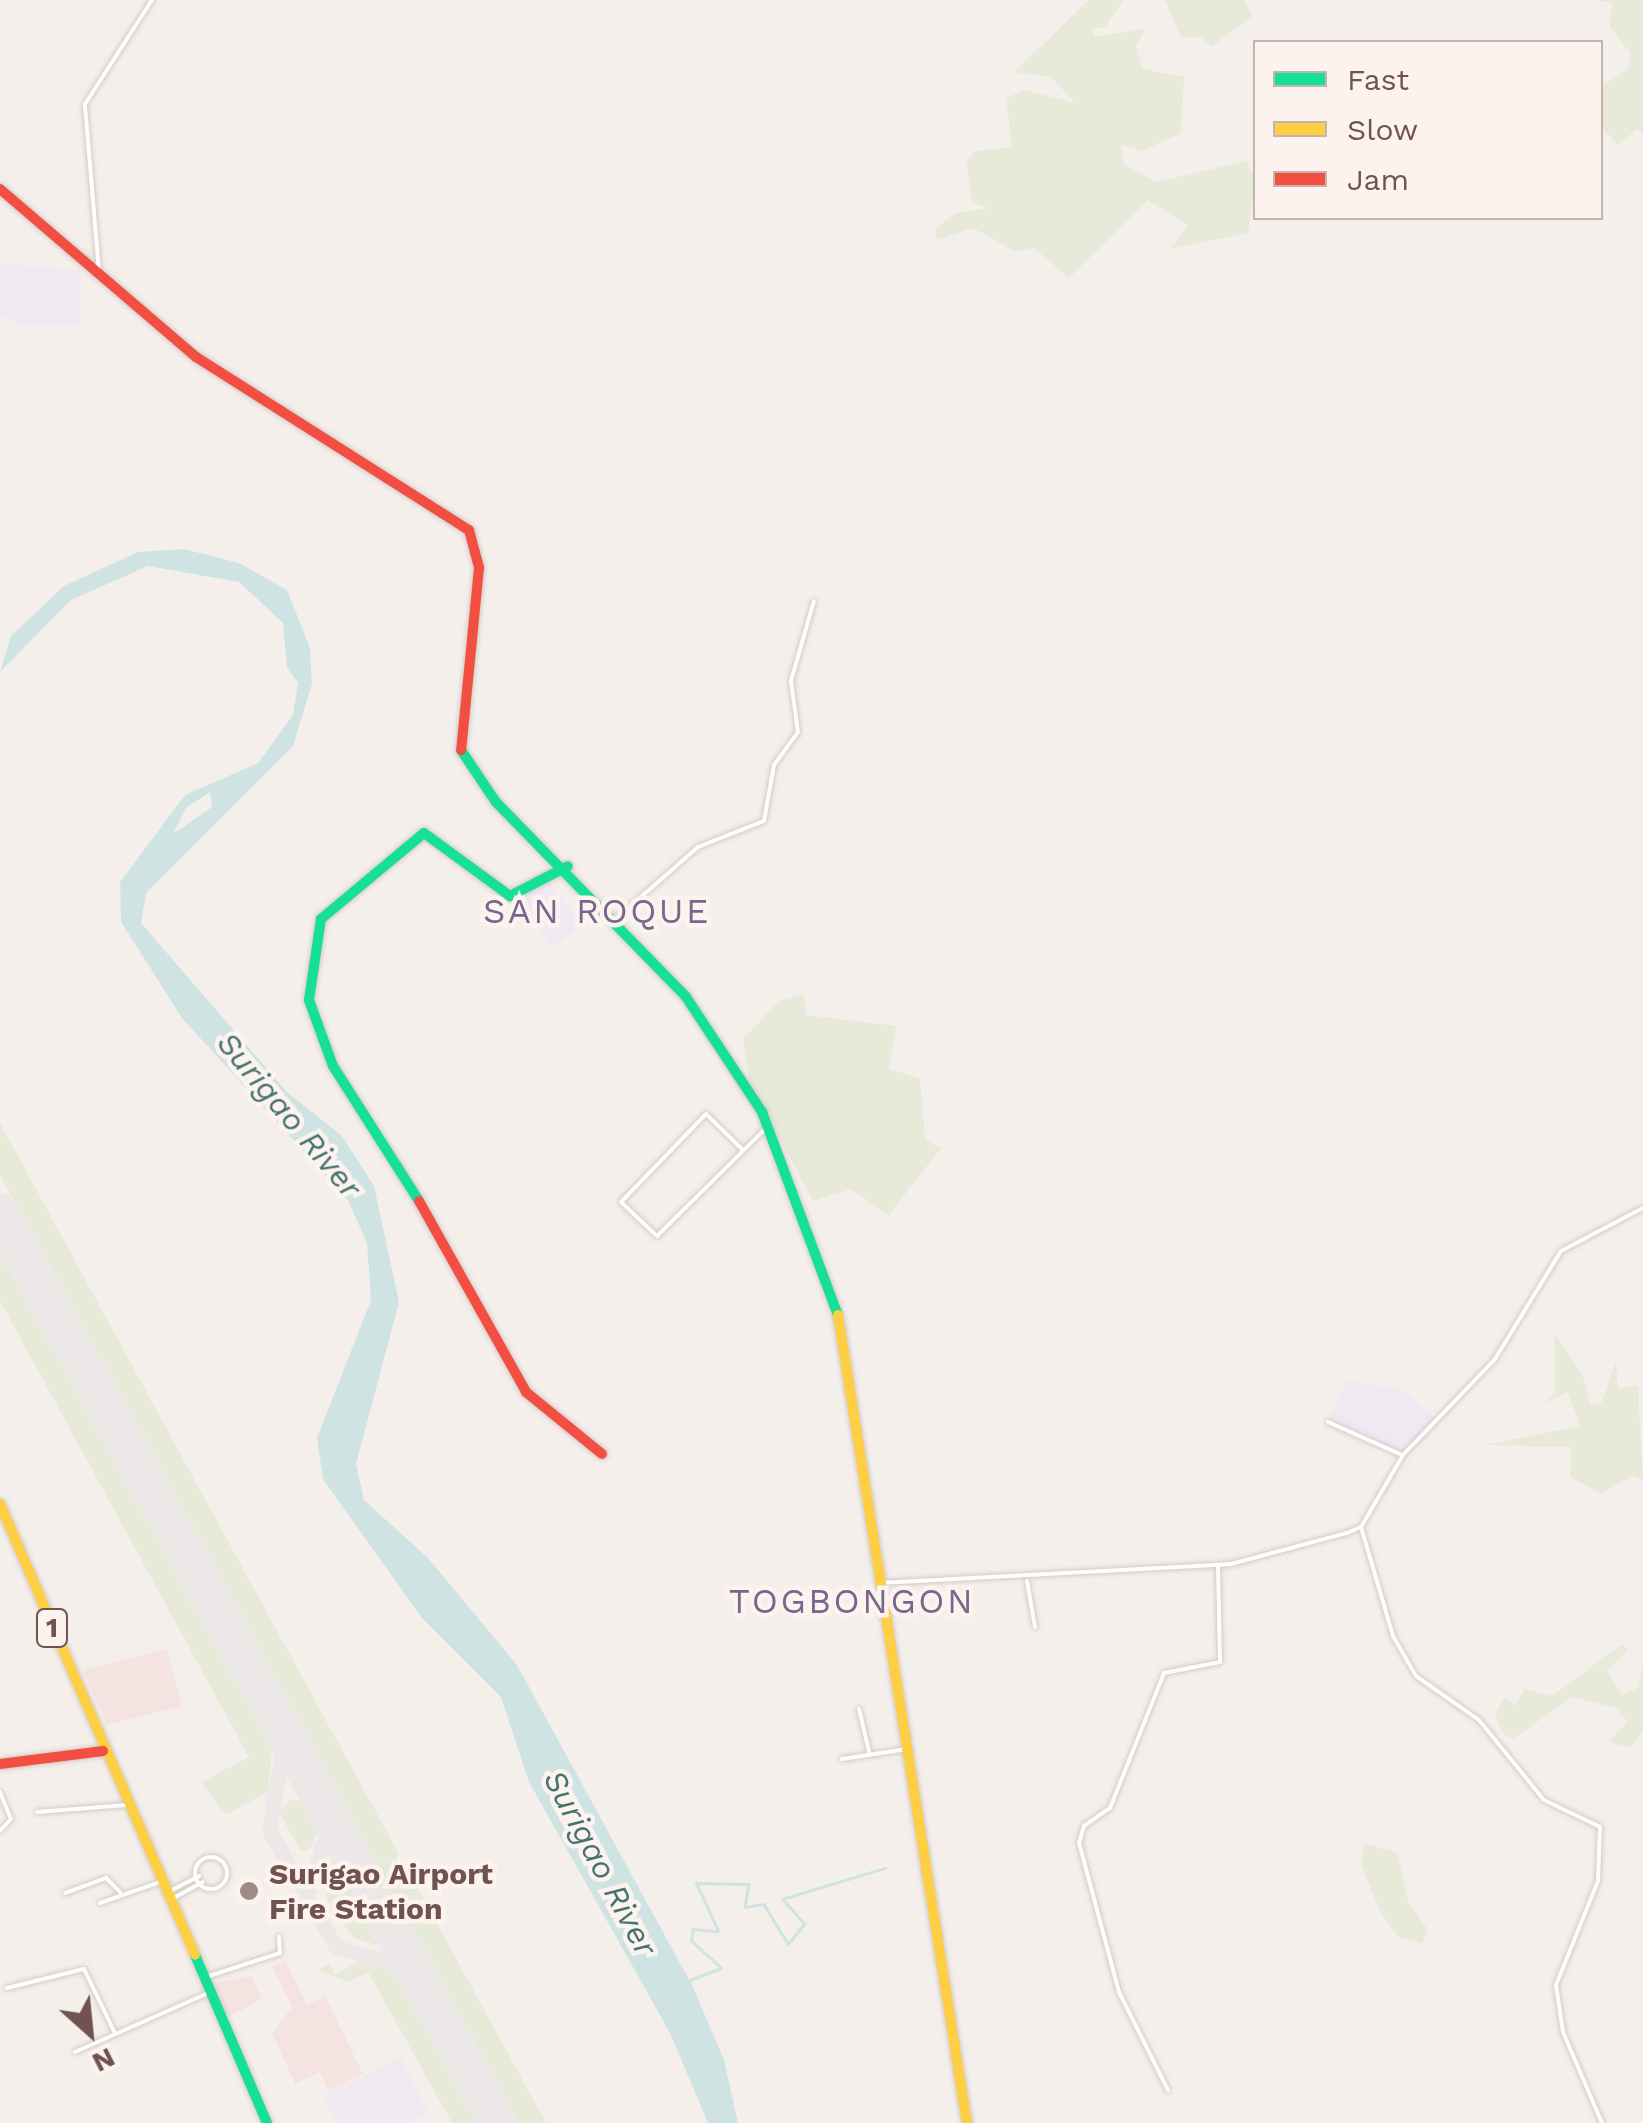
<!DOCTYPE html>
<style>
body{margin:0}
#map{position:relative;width:1643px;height:2123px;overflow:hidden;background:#f5efec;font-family:"Work Sans",sans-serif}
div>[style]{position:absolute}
.commercial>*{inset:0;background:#f4e3e1}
.education>*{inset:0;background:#f0e9f2}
.green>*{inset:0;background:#e7ead8}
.water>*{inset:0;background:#cfe4e2}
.stream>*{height:2.5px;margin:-1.25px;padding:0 1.25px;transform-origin:1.25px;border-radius:1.25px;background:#cfe4e2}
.taxiway>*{height:15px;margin:-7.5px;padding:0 7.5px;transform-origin:7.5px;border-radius:7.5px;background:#ece8e8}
.runway>*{height:38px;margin:-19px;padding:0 19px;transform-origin:19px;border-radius:19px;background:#ece8e8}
.roads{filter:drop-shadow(0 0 2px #d4cbc8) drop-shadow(0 0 2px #d4cbc8)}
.street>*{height:4px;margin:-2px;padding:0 2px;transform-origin:2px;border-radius:2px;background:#fefdfc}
.street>.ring{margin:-2px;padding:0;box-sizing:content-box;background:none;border:4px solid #fefdfc;border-radius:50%}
.fast>*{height:10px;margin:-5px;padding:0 5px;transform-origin:5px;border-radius:5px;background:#16e098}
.slow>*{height:10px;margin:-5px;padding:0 5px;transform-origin:5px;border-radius:5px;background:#ffcf43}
.jam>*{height:10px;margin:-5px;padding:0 5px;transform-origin:5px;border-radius:5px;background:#f24e42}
.dots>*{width:28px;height:28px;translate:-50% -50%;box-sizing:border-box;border:5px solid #fdf3ee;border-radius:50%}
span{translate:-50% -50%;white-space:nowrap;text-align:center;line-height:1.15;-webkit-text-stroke:9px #fdf3ee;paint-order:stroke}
.shield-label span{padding:2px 8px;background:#fdf3ee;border:2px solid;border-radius:8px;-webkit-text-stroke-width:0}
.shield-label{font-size:28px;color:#70534f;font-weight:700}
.poi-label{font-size:30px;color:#70534f;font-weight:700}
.left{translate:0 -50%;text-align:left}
.water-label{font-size:32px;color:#457370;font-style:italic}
.quarter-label{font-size:35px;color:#77678c;letter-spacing:2.5px}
.legend{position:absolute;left:1253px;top:40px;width:350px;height:180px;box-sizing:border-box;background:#fdf3ee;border:2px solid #c5b3ae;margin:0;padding:12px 18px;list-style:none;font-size:30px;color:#70534f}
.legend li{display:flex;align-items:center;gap:20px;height:50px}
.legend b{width:50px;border:2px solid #c5b3ae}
.north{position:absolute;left:40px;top:1983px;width:100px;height:100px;-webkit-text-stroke:8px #fdf3ee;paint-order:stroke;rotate:153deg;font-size:28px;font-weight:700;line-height:40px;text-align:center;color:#70534f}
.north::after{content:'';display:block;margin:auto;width:35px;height:45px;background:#70534f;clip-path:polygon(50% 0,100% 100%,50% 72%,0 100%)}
</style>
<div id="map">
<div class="commercial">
<i style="clip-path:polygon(167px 1649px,182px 1706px,107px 1725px,83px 1670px)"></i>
<i style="clip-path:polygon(285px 1960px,307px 2005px,325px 1996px,363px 2074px,329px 2091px,320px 2072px,295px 2084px,272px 2033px,292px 2007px,272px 1967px)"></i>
<i style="clip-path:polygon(251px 1976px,262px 1999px,226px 2018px,211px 1984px)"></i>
</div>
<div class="education">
<i style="clip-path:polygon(0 263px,81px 271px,79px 326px,19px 326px,0 313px)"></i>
<i style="clip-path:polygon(547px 880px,583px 925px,551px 949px,521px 897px)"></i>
<i style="clip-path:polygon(1348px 1381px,1402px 1389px,1435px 1419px,1400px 1454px,1327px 1422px)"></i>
<i style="clip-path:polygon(401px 2058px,428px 2113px,406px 2123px,336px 2123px,323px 2095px)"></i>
</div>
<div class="green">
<i style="clip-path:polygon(1089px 0,1123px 0,1105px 27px,1091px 29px,1094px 37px,1145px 29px,1136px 47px,1143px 69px,1184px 77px,1181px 133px,1143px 151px,1121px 144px,1123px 164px,1156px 182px,1246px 161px,1256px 179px,1248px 233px,1170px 249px,1188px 226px,1148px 200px,1069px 278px,1034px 248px,1014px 251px,973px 228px,937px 240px,935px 228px,956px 213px,987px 208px,972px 202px,966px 162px,975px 151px,1012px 147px,1006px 98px,1025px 90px,1075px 103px,1051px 77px,1014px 72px)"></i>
<i style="clip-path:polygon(1165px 0,1244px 0,1252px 16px,1211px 47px,1201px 37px,1181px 38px)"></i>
<i style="clip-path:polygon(1643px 0,1643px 134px,1637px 129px,1618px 145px,1601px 127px,1601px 86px,1627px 70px,1631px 54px,1609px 26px,1612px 3px,1594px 0)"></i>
<i style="clip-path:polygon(804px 994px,806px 1015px,896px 1026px,889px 1068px,920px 1079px,925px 1139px,941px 1148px,888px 1216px,851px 1189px,813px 1201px,749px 1080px,743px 1039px,779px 1001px)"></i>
<i style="clip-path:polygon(0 1123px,187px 1466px,546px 2123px,516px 2123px,290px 1717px,0 1175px)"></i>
<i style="clip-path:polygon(0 1253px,273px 1739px,268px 1792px,226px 1815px,201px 1782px,249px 1757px,0 1301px)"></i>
<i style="clip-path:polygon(1554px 1332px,1584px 1378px,1590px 1405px,1602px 1402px,1616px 1360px,1618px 1388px,1638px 1385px,1643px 1480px,1631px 1476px,1602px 1494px,1570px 1477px,1571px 1447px,1485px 1445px,1580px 1426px,1568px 1392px,1542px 1405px,1555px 1392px)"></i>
<i style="clip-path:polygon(1622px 1644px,1628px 1650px,1607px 1670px,1622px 1695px,1639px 1687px,1643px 1660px,1643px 1731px,1631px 1748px,1609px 1742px,1627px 1722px,1616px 1708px,1572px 1697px,1513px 1739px,1503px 1734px,1495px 1714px,1505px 1697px,1515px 1705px,1525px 1689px,1552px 1696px)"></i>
<i style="clip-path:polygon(289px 1800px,301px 1801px,318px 1832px,309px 1850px,300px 1850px,279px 1812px)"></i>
<i style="clip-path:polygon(1365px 1843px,1398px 1853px,1408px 1901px,1428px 1930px,1422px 1943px,1398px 1937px,1381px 1913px,1361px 1865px)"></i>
<i style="clip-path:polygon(333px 1858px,380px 1937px,377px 1945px,354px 1938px,327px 1900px,324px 1871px)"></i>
<i style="clip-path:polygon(361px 1961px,400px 1972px,482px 2123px,452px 2123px,368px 1972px,348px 1982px,317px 1970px,329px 1964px,335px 1974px)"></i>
</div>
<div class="water">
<i style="clip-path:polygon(evenodd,184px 549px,239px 563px,287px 590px,310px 648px,312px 684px,293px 746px,146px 893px,141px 923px,287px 1092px,342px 1136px,374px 1186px,399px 1302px,356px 1464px,364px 1500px,428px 1558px,517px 1665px,693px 1987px,724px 2060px,738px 2123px,708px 2123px,670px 2033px,529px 1782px,501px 1697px,422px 1618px,323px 1479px,317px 1438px,371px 1300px,367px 1243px,348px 1200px,182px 1018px,121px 922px,120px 882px,185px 795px,258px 763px,293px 715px,298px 683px,287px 668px,283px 623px,239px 582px,148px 566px,71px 600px,0 672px,11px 636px,64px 586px,138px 552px,184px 549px,210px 792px,212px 807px,173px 834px,187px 807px,210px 792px)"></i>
</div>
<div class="stream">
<i style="left:690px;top:1980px;width:33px;rotate:-21deg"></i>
<i style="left:721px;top:1968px;width:40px;rotate:-138deg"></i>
<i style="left:691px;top:1941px;width:12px;rotate:-81deg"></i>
<i style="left:693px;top:1929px;width:25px;rotate:5deg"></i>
<i style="left:718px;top:1931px;width:53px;rotate:-114.6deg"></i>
<i style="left:696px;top:1883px;width:53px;rotate:1.1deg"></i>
<i style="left:749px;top:1884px;width:23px;rotate:100deg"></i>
<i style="left:745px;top:1907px;width:19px;rotate:-9deg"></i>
<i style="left:764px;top:1904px;width:47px;rotate:59deg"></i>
<i style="left:788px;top:1944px;width:26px;rotate:-51deg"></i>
<i style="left:804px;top:1924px;width:33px;rotate:-131deg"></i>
<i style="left:782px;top:1899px;width:108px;rotate:-16.8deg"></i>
</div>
<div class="taxiway">
<i style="left:285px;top:1734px;width:97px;rotate:99.5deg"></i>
<i style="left:269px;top:1830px;width:135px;rotate:60.2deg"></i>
<i style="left:336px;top:1947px;width:81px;rotate:15.8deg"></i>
<i style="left:307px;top:1896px;width:83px;rotate:-73.1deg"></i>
</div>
<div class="runway">
<i style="left:0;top:1213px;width:1037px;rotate:61.31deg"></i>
</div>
<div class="roads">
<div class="street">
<i style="left:99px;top:272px;width:169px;rotate:-94.8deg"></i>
<i style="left:85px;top:104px;width:124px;rotate:-57.2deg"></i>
<i style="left:617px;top:918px;width:108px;rotate:-41.2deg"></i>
<i style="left:698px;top:847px;width:71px;rotate:-21.5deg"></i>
<i style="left:764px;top:821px;width:57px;rotate:-79.9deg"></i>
<i style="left:774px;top:765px;width:41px;rotate:-54deg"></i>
<i style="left:798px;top:732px;width:51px;rotate:-97.8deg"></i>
<i style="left:791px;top:681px;width:83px;rotate:-74deg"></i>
<i style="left:742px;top:1149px;width:50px;rotate:-135.8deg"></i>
<i style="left:706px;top:1114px;width:122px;rotate:134deg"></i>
<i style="left:621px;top:1202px;width:50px;rotate:43.4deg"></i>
<i style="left:657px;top:1236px;width:153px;rotate:-44.7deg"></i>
<i style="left:1328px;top:1422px;width:81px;rotate:24deg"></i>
<i style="left:1361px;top:1527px;width:114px;rotate:73.6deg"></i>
<i style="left:1393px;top:1636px;width:46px;rotate:60.1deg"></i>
<i style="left:1416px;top:1676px;width:77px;rotate:34.9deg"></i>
<i style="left:1479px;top:1720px;width:103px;rotate:50.9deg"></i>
<i style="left:1544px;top:1800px;width:62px;rotate:25.7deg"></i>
<i style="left:1600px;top:1827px;width:54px;rotate:92.1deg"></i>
<i style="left:1598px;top:1881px;width:112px;rotate:112deg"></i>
<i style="left:1556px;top:1985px;width:48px;rotate:81.5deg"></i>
<i style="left:1563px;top:2032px;width:99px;rotate:66.8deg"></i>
<i style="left:1027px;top:1581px;width:47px;rotate:80.1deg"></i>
<i style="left:881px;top:1583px;width:351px;rotate:-3.1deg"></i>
<i style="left:1231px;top:1564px;width:120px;rotate:-15deg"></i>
<i style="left:1347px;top:1533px;width:15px;rotate:-23deg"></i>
<i style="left:1361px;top:1527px;width:83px;rotate:-59.7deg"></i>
<i style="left:1403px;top:1455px;width:133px;rotate:-46.2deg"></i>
<i style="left:1495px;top:1359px;width:127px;rotate:-58.6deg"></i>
<i style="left:1561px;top:1251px;width:93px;rotate:-27.7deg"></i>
<i style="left:859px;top:1709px;width:47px;rotate:76.6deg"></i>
<i style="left:842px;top:1759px;width:66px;rotate:-8.7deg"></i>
<i style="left:0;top:1792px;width:29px;rotate:68deg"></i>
<i style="left:11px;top:1819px;width:16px;rotate:133deg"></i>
<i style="left:37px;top:1812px;width:90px;rotate:-4.4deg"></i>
<i class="ring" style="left:195px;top:1857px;width:28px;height:28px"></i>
<i style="left:168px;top:1892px;width:35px;rotate:-27deg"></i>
<i style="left:65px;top:1893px;width:44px;rotate:-20.1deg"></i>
<i style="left:106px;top:1878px;width:20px;rotate:45deg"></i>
<i style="left:172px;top:1899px;width:35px;rotate:-29deg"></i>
<i style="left:100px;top:1903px;width:64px;rotate:-19.3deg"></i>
<i style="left:206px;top:1977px;width:78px;rotate:-18deg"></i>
<i style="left:280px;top:1953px;width:16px;rotate:-94deg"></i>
<i style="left:7px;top:1988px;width:79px;rotate:-13.9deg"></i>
<i style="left:84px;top:1969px;width:71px;rotate:64.2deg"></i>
<i style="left:75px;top:2052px;width:145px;rotate:-23.9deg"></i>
<i style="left:1168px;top:2090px;width:110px;rotate:-116.6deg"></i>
<i style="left:1119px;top:1992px;width:154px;rotate:-105deg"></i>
<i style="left:1079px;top:1843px;width:18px;rotate:-74deg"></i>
<i style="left:1084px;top:1826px;width:32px;rotate:-35deg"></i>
<i style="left:1110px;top:1808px;width:145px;rotate:-68.2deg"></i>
<i style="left:1164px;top:1673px;width:57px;rotate:-11.1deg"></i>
<i style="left:1220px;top:1662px;width:97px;rotate:-91.2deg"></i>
</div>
<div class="fast">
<i style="left:461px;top:750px;width:63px;rotate:56.1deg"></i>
<i style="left:496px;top:802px;width:272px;rotate:45.7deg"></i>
<i style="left:686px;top:997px;width:138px;rotate:56.5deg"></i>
<i style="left:762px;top:1112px;width:217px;rotate:69.5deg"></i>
<i style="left:419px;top:1201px;width:160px;rotate:-122.5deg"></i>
<i style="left:333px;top:1066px;width:70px;rotate:-110deg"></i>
<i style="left:309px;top:1000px;width:82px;rotate:-81.6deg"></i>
<i style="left:321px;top:919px;width:134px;rotate:-39.9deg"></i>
<i style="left:424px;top:833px;width:107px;rotate:36.2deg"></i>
<i style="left:510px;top:896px;width:65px;rotate:-27.3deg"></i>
<i style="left:195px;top:1955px;width:183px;rotate:66.8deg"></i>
</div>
<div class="slow">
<i style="left:838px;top:1315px;width:818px;rotate:80.93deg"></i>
<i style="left:0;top:1504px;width:491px;rotate:66.6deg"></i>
</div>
<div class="jam">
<i style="left:0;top:189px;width:258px;rotate:40.6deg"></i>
<i style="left:196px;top:357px;width:323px;rotate:32.4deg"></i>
<i style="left:469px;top:530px;width:39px;rotate:75deg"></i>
<i style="left:479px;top:568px;width:183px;rotate:95.6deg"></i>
<i style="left:419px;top:1201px;width:219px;rotate:60.7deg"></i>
<i style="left:526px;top:1392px;width:98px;rotate:39.2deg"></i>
<i style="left:0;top:1764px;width:104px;rotate:-7.2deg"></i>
</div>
</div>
<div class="dots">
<i style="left:249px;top:1891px;background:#9f8a86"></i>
</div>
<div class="shield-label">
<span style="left:52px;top:1628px">1</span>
</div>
<div class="poi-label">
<span class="left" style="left:269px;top:1891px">Surigao Airport<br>Fire Station</span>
</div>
<div class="water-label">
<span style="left:289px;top:1115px;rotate:50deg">Surigao River</span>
<span style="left:600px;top:1863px;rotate:62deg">Surigao River</span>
</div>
<div class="quarter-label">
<span style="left:597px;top:911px">SAN ROQUE</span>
<span style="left:852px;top:1601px">TOGBONGON</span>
</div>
<ul class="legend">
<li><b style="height:12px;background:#16e098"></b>Fast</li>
<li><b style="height:12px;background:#ffcf43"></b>Slow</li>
<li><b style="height:12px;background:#f24e42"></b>Jam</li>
</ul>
<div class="north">N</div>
</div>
